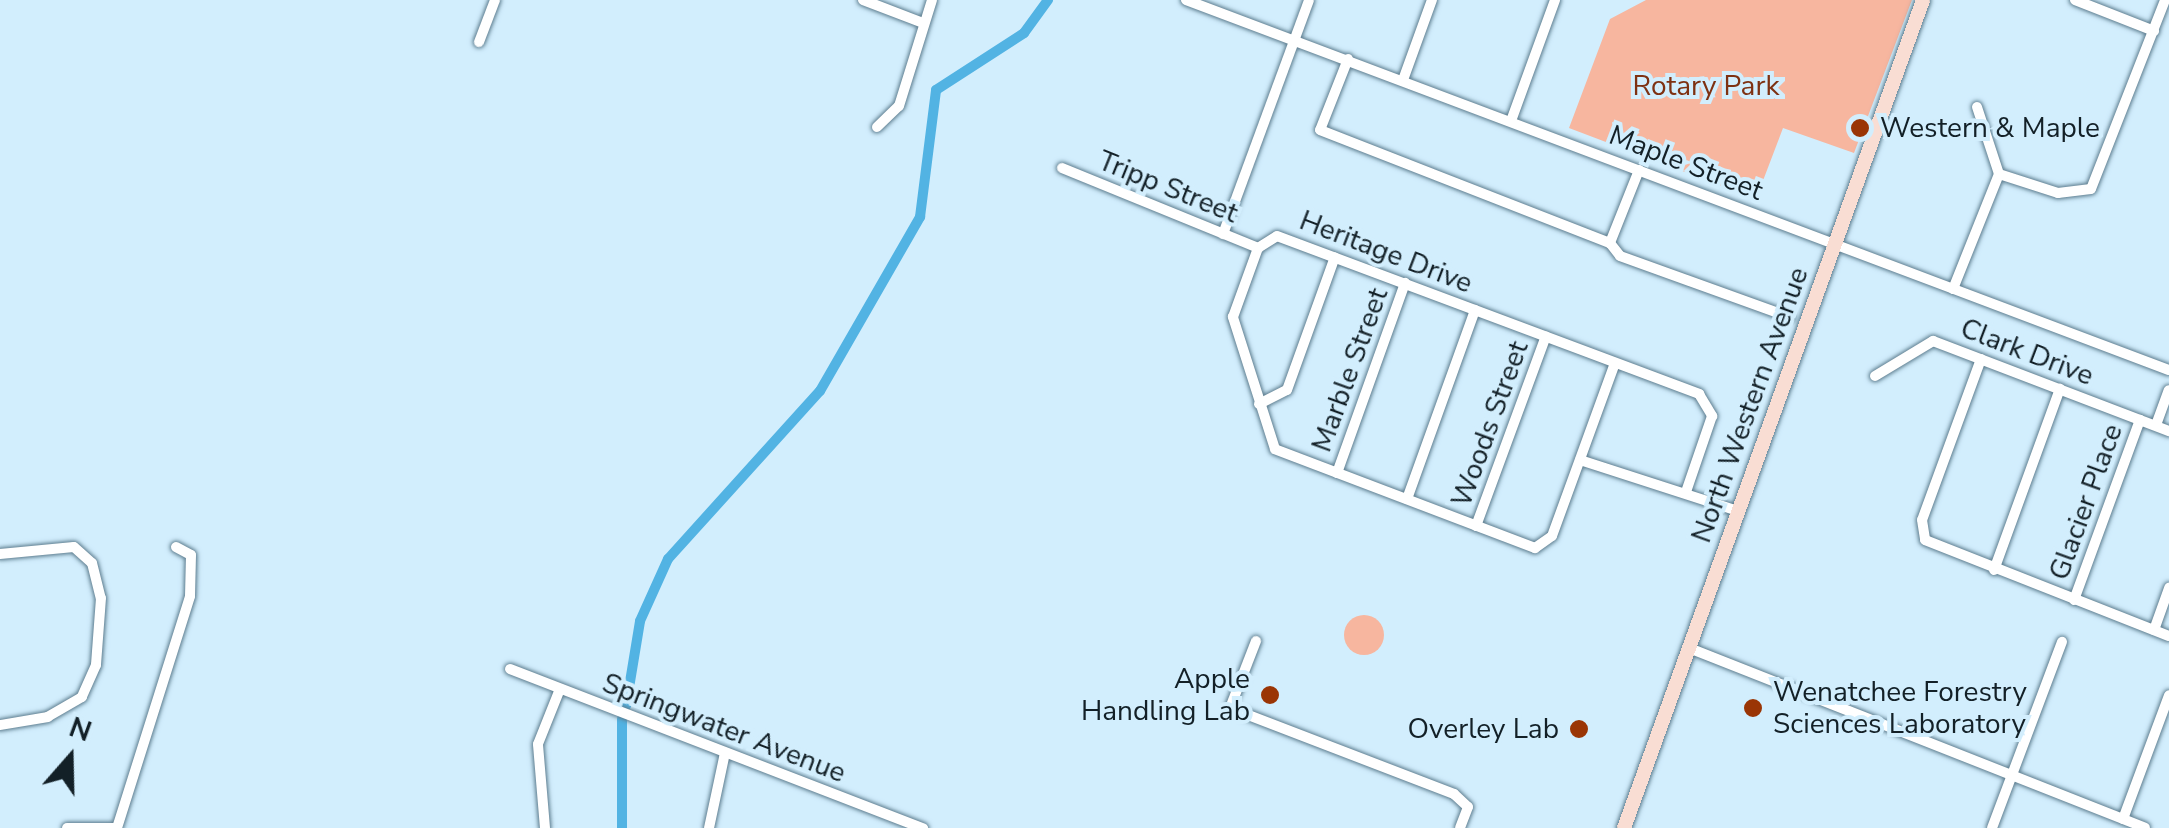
<!DOCTYPE html>
<style>
body{margin:0}
#map{position:relative;width:2169px;height:828px;overflow:hidden;background:#d2eefd;font-family:"Nunito Sans",sans-serif}
div>[style]{position:absolute}
.green>*{inset:0;background:#f7b69f}
.round{border-radius:50%}
.canal>*{height:10px;margin:-5px;padding:0 5px;transform-origin:5px;border-radius:5px;background:#52b3e3}
.roads{filter:drop-shadow(0 0 2px #5d7d8f) drop-shadow(0 0 2px #5d7d8f)}
.minor>*{height:10px;margin:-5px;padding:0 5px;transform-origin:5px;border-radius:5px;background:#fff}
.major>*{height:14px;margin:-7px;padding:0 7px;transform-origin:7px;border-radius:7px;background:#f9ddd3}
.dots>*{width:28px;height:28px;translate:-50% -50%;box-sizing:border-box;border:5px solid #d2eefd;border-radius:50%}
span{translate:-50% -50%;white-space:nowrap;text-align:center;line-height:1.15;-webkit-text-stroke:8px #d2eefd;paint-order:stroke}
.park-label{font-size:28px;color:#7e3112}
.poi-label{font-size:28px;color:#132027}
.left{translate:0 -50%;text-align:left}
.right{translate:-100% -50%;text-align:right}
.street-label{font-size:28px;color:#132027}
.north{position:absolute;left:20px;top:708px;width:100px;height:100px;-webkit-text-stroke:8px #d2eefd;paint-order:stroke;rotate:20deg;font-size:28px;font-weight:700;line-height:40px;text-align:center;color:#132027}
.north::after{content:'';display:block;margin:auto;width:35px;height:45px;background:#132027;clip-path:polygon(50% 0,100% 100%,50% 72%,0 100%)}
</style>
<div id="map">
<div class="green">
<i style="clip-path:polygon(1646px 0,1912px 0,1854px 153px,1783px 128px,1756px 199px,1569px 128px,1610px 19px)"></i>
<i class="round" style="left:1344px;top:615px;width:40px;height:40px"></i>
</div>
<div class="canal">
<i style="left:626px;top:706px;width:86px;rotate:-80.6deg"></i>
<i style="left:640px;top:621px;width:68px;rotate:-65.7deg"></i>
<i style="left:668px;top:559px;width:227px;rotate:-47.9deg"></i>
<i style="left:820px;top:391px;width:201px;rotate:-60.1deg"></i>
<i style="left:920px;top:217px;width:128px;rotate:-82.8deg"></i>
<i style="left:936px;top:90px;width:105px;rotate:-32.9deg"></i>
<i style="left:1024px;top:33px;width:41px;rotate:-54deg"></i>
<i style="left:622px;top:828px;width:109px;rotate:-90deg"></i>
</div>
<div class="roads">
<div class="minor">
<i style="left:863px;top:0;width:64px;rotate:21deg"></i>
<i style="left:1186px;top:0;width:1050px;rotate:20.63deg"></i>
<i style="left:2075px;top:0;width:85px;rotate:21.4deg"></i>
<i style="left:479px;top:42px;width:45px;rotate:-69.1deg"></i>
<i style="left:1348px;top:59px;width:76px;rotate:111.5deg"></i>
<i style="left:1320px;top:130px;width:311px;rotate:21.3deg"></i>
<i style="left:1403px;top:80px;width:85px;rotate:-70.1deg"></i>
<i style="left:1977px;top:107px;width:71px;rotate:71.8deg"></i>
<i style="left:1511px;top:121px;width:129px;rotate:-70deg"></i>
<i style="left:877px;top:127px;width:30px;rotate:-44deg"></i>
<i style="left:899px;top:106px;width:111px;rotate:-72.7deg"></i>
<i style="left:1062px;top:168px;width:212px;rotate:22.2deg"></i>
<i style="left:1639px;top:170px;width:79px;rotate:111.7deg"></i>
<i style="left:1610px;top:243px;width:16px;rotate:52deg"></i>
<i style="left:1620px;top:256px;width:180px;rotate:19.8deg"></i>
<i style="left:1999px;top:174px;width:62px;rotate:17.9deg"></i>
<i style="left:2058px;top:193px;width:33px;rotate:-7deg"></i>
<i style="left:2091px;top:189px;width:203px;rotate:-68.6deg"></i>
<i style="left:1223px;top:234px;width:249px;rotate:-69.8deg"></i>
<i style="left:1953px;top:289px;width:124px;rotate:-68.2deg"></i>
<i style="left:1981px;top:359px;width:171px;rotate:110.1deg"></i>
<i style="left:1922px;top:520px;width:20px;rotate:81deg"></i>
<i style="left:1925px;top:540px;width:262px;rotate:21.5deg"></i>
<i style="left:1615px;top:363px;width:184px;rotate:110deg"></i>
<i style="left:1552px;top:536px;width:21px;rotate:145deg"></i>
<i style="left:1535px;top:548px;width:278px;rotate:-159.2deg"></i>
<i style="left:1275px;top:449px;width:139px;rotate:-107.7deg"></i>
<i style="left:1233px;top:317px;width:73px;rotate:-70.1deg"></i>
<i style="left:1258px;top:248px;width:22px;rotate:-32deg"></i>
<i style="left:1277px;top:236px;width:451px;rotate:20.5deg"></i>
<i style="left:1699px;top:394px;width:26px;rotate:59deg"></i>
<i style="left:1712px;top:416px;width:80px;rotate:108.9deg"></i>
<i style="left:1875px;top:376px;width:68px;rotate:-31.1deg"></i>
<i style="left:1933px;top:341px;width:253px;rotate:20.9deg"></i>
<i style="left:1259px;top:404px;width:31px;rotate:-27deg"></i>
<i style="left:1287px;top:390px;width:141px;rotate:-70.2deg"></i>
<i style="left:2156px;top:425px;width:37px;rotate:-70deg"></i>
<i style="left:1580px;top:460px;width:166px;rotate:17.9deg"></i>
<i style="left:1337px;top:473px;width:202px;rotate:-70.3deg"></i>
<i style="left:1407px;top:499px;width:201px;rotate:-70.2deg"></i>
<i style="left:1476px;top:526px;width:202px;rotate:-69.8deg"></i>
<i style="left:0;top:554px;width:74px;rotate:-5.4deg"></i>
<i style="left:74px;top:547px;width:24px;rotate:42deg"></i>
<i style="left:92px;top:563px;width:36px;rotate:76deg"></i>
<i style="left:101px;top:598px;width:67px;rotate:94.3deg"></i>
<i style="left:96px;top:665px;width:35px;rotate:114deg"></i>
<i style="left:82px;top:697px;width:39px;rotate:150deg"></i>
<i style="left:48px;top:717px;width:49px;rotate:170.5deg"></i>
<i style="left:1994px;top:570px;width:193px;rotate:-70deg"></i>
<i style="left:2074px;top:600px;width:192px;rotate:-69.9deg"></i>
<i style="left:2154px;top:630px;width:45px;rotate:-70.3deg"></i>
<i style="left:1256px;top:641px;width:72px;rotate:111.2deg"></i>
<i style="left:1230px;top:708px;width:240px;rotate:21deg"></i>
<i style="left:1454px;top:794px;width:19px;rotate:43deg"></i>
<i style="left:1468px;top:807px;width:22px;rotate:111deg"></i>
<i style="left:1689px;top:648px;width:490px;rotate:21.5deg"></i>
<i style="left:510px;top:669px;width:443px;rotate:21.1deg"></i>
<i style="left:2123px;top:819px;width:132px;rotate:-69.6deg"></i>
<i style="left:67px;top:828px;width:49px"></i>
<i style="left:117px;top:828px;width:243px;rotate:-72.5deg"></i>
<i style="left:190px;top:596px;width:41px;rotate:-88.6deg"></i>
<i style="left:191px;top:555px;width:17px;rotate:-152deg"></i>
<i style="left:545px;top:828px;width:84px;rotate:-94.8deg"></i>
<i style="left:538px;top:744px;width:59px;rotate:-68.2deg"></i>
<i style="left:709px;top:828px;width:77px;rotate:-78deg"></i>
<i style="left:1992px;top:828px;width:199px;rotate:-69.4deg"></i>
</div>
<div class="major">
<i style="left:1624px;top:828px;width:880px;rotate:-70.14deg"></i>
</div>
</div>
<div class="dots">
<i style="left:1860px;top:128px;background:#9a3505"></i>
<i style="left:1270px;top:695px;background:#9a3505"></i>
<i style="left:1753px;top:708px;background:#9a3505"></i>
<i style="left:1579px;top:729px;background:#9a3505"></i>
</div>
<div class="park-label">
<span style="left:1706px;top:86px">Rotary Park</span>
</div>
<div class="poi-label">
<span class="left" style="left:1880px;top:128px">Western &amp; Maple</span>
<span class="right" style="left:1250px;top:695px">Apple<br>Handling Lab</span>
<span class="left" style="left:1773px;top:708px">Wenatchee Forestry<br>Sciences Laboratory</span>
<span class="right" style="left:1559px;top:729px">Overley Lab</span>
</div>
<div class="street-label">
<span style="left:1686px;top:163px;rotate:21deg">Maple Street</span>
<span style="left:1168px;top:187px;rotate:22deg">Tripp Street</span>
<span style="left:1386px;top:252px;rotate:21deg">Heritage Drive</span>
<span style="left:2027px;top:352px;rotate:21deg">Clark Drive</span>
<span style="left:1350px;top:370px;rotate:-70deg">Marble Street</span>
<span style="left:1750px;top:405px;rotate:-70deg">North Western Avenue</span>
<span style="left:1490px;top:424px;rotate:-70deg">Woods Street</span>
<span style="left:2086px;top:502px;rotate:-70deg">Glacier Place</span>
<span style="left:724px;top:728px;rotate:21deg">Springwater Avenue</span>
</div>
<div class="north">N</div>
</div>
